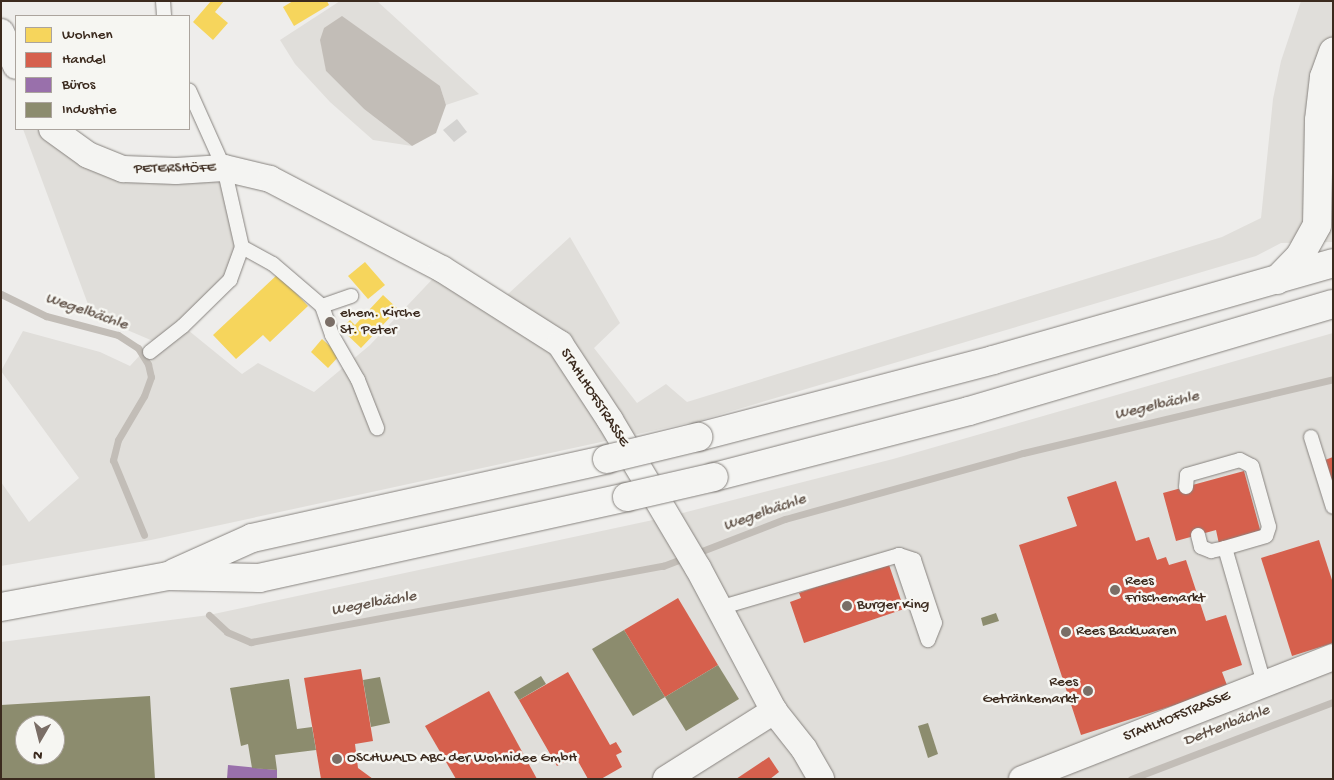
<!DOCTYPE html>
<meta charset="utf-8">
<style>
body{margin:0}
#map{position:relative;width:1334px;height:780px;overflow:hidden;background:#eeedeb;font-family:"Gochi Hand",sans-serif}
div>[style]{position:absolute}
.built>*{inset:0;background:#e0deda}
.water>*{inset:0;background:#c2bdb7}
.homes>*{inset:0;background:#f6d55c}
.shops>*{inset:0;background:#d6604d}
.offices>*{inset:0;background:#9970ab}
.industry>*{inset:0;background:#8c8c6e}
.stream>*{height:7px;margin:-3.5px;padding:0 3.5px;transform-origin:3.5px;border-radius:3.5px;background:#c2bdb7}
.building>*{inset:0;background:#d4d3d1}
.roads{filter:drop-shadow(0 0 1px #87837f) drop-shadow(0 0 1px #87837f)}
.lane>*{height:14px;margin:-7px;padding:0 7px;transform-origin:7px;border-radius:7px;background:#f4f4f2}
.street>*{height:26px;margin:-13px;padding:0 13px;transform-origin:13px;border-radius:13px;background:#f4f4f2}
.highway>*{height:28px;margin:-14px;padding:0 14px;transform-origin:14px;border-radius:14px;background:#f4f4f2}
.bridges{filter:drop-shadow(0 0 1px #87837f) drop-shadow(0 0 1px #87837f)}
.highway-bridge>*{height:28px;margin:-14px;padding:0 14px;transform-origin:14px;border-radius:14px;background:#f4f4f2}
.dots>*{width:14px;height:14px;translate:-50% -50%;box-sizing:border-box;border:2px solid #f6f6f2;border-radius:50%}
span{translate:-50% -50%;white-space:nowrap;text-align:center;line-height:1.15;-webkit-text-stroke:5px #f6f6f2;paint-order:stroke}
.street-label{font-size:15px;color:#3b2a1e}
.poi-label{font-size:15px;color:#3b2a1e}
.left{translate:0 -50%;text-align:left}
.right{translate:-100% -50%;text-align:right}
.water-label{font-size:16px;color:#64564c;font-style:italic}
.frame{position:absolute;inset:0;border:2px solid #3b2a1e;pointer-events:none}
.legend{position:absolute;left:15px;top:15px;width:175px;height:115px;box-sizing:border-box;background:#f6f6f2;border:1px solid #aba49d;margin:0;padding:6px 9px;list-style:none;font-size:15px;color:#3b2a1e}
.legend li{display:flex;align-items:center;gap:10px;height:25px}
.legend b{width:25px;border:1px solid #aba49d}
.north{position:absolute;left:15px;top:715px;width:50px;height:50px;box-sizing:border-box;background:#f6f6f2;border:1px solid #aba49d;border-radius:50%;rotate:188deg;font-size:14px;font-weight:700;line-height:20px;text-align:center;color:#3b2a1e}
.north::after{content:'';display:block;margin:auto;width:18px;height:22px;background:#7a6e66;clip-path:polygon(50% 0,100% 100%,50% 72%,0 100%)}
</style>
<div id="map">
<div class="built">
<i style="clip-path:polygon(340px 1px,377px 1px,479px 94px,446px 105px,440px 86px,326px 71px,364px 109px,412px 146px,373px 140px,330px 102px,295px 64px,280px 40px)"></i>
<i style="clip-path:polygon(1301px 1px,1333px 1px,1333px 242px,1281px 243px,1256px 256px,698px 421px,151px 540px,1px 566px,1px 482px,29px 522px,79px 478px,1px 371px,23px 331px,100px 352px,130px 366px,153px 341px,92px 315px,23px 129px,52px 129px,88px 155px,224px 168px,242px 247px,230px 280px,183px 326px,242px 374px,258px 363px,314px 392px,370px 345px,442px 269px,497px 304px,570px 237px,620px 323px,594px 348px,637px 403px,666px 384px,687px 402px,1222px 237px,1261px 218px,1273px 99px,1281px 61px)"></i>
<i style="clip-path:polygon(evenodd,1333px 333px,1333px 779px,1px 779px,1px 642px,209px 615px,667px 517px,893px 459px,1333px 333px,25px 725px,55px 725px,55px 755px,25px 755px,25px 725px)"></i>
</div>
<div class="water">
<i style="clip-path:polygon(342px 16px,440px 86px,446px 105px,436px 133px,412px 146px,364px 109px,326px 71px,320px 40px,324px 28px)"></i>
</div>
<div class="homes">
<i style="clip-path:polygon(211px 1px,224px 1px,215px 12px,228px 23px,213px 40px,193px 22px)"></i>
<i style="clip-path:polygon(293px 1px,327px 1px,329px 5px,294px 26px,283px 7px)"></i>
<i style="clip-path:polygon(365px 262px,385px 285px,368px 299px,348px 276px)"></i>
<i style="clip-path:polygon(278px 274px,308px 306px,270px 342px,263px 335px,236px 359px,213px 335px)"></i>
<i style="clip-path:polygon(383px 295px,398px 309px,361px 348px,341px 329px,350px 320px,355px 325px)"></i>
<i style="clip-path:polygon(322px 339px,340px 355px,328px 368px,311px 352px)"></i>
</div>
<div class="shops">
<i style="clip-path:polygon(1333px 457px,1333px 482px,1332px 482px,1325px 460px)"></i>
<i style="clip-path:polygon(1244px 471px,1261px 533px,1219px 544px,1216px 530px,1176px 541px,1163px 493px)"></i>
<i style="clip-path:polygon(1116px 481px,1136px 541px,1149px 537px,1157px 560px,1166px 557px,1169px 565px,1186px 560px,1206px 621px,1226px 615px,1242px 665px,1222px 672px,1228px 688px,1081px 735px,1019px 545px,1077px 526px,1067px 497px)"></i>
<i style="clip-path:polygon(1319px 540px,1333px 583px,1333px 643px,1292px 656px,1261px 558px)"></i>
<i style="clip-path:polygon(888px 562px,904px 609px,804px 643px,790px 602px,801px 598px,799px 593px)"></i>
<i style="clip-path:polygon(678px 598px,718px 665px,665px 697px,624px 630px)"></i>
<i style="clip-path:polygon(361px 669px,373px 741px,355px 744px,358px 768px,373px 779px,321px 779px,304px 678px)"></i>
<i style="clip-path:polygon(568px 672px,610px 745px,616px 742px,622px 752px,616px 755px,622px 767px,601px 779px,588px 779px,575px 756px,557px 766px,519px 700px)"></i>
<i style="clip-path:polygon(489px 691px,537px 779px,456px 779px,425px 726px)"></i>
<i style="clip-path:polygon(769px 757px,779px 772px,770px 779px,736px 779px)"></i>
</div>
<div class="offices">
<i style="clip-path:polygon(228px 765px,277px 770px,277px 779px,227px 779px)"></i>
</div>
<div class="industry">
<i style="clip-path:polygon(996px 613px,999px 621px,983px 626px,981px 618px)"></i>
<i style="clip-path:polygon(624px 630px,665px 697px,633px 716px,592px 649px)"></i>
<i style="clip-path:polygon(718px 665px,739px 699px,686px 731px,665px 697px)"></i>
<i style="clip-path:polygon(541px 676px,546px 684px,519px 700px,514px 692px)"></i>
<i style="clip-path:polygon(380px 677px,390px 723px,371px 727px,363px 680px)"></i>
<i style="clip-path:polygon(289px 679px,297px 729px,312px 727px,316px 750px,275px 755px,277px 770px,252px 768px,248px 744px,241px 746px,230px 688px)"></i>
<i style="clip-path:polygon(evenodd,150px 696px,155px 779px,1px 779px,1px 705px,150px 696px,25px 725px,55px 725px,55px 755px,25px 755px,25px 725px)"></i>
<i style="clip-path:polygon(928px 723px,938px 754px,928px 758px,918px 726px)"></i>
</div>
<div class="stream">
<i style="left:1px;top:294px;width:50px;rotate:26.1deg"></i>
<i style="left:46px;top:316px;width:74px;rotate:14.8deg"></i>
<i style="left:118px;top:335px;width:24px;rotate:33deg"></i>
<i style="left:138px;top:348px;width:19px;rotate:58deg"></i>
<i style="left:148px;top:364px;width:13px;rotate:77deg"></i>
<i style="left:151px;top:377px;width:20px;rotate:110deg"></i>
<i style="left:144px;top:396px;width:51px;rotate:120.6deg"></i>
<i style="left:118px;top:440px;width:21px;rotate:104deg"></i>
<i style="left:113px;top:460px;width:81px;rotate:67.5deg"></i>
<i style="left:209px;top:615px;width:25px;rotate:43deg"></i>
<i style="left:227px;top:632px;width:26px;rotate:23deg"></i>
<i style="left:251px;top:642px;width:419px;rotate:-10.5deg"></i>
<i style="left:663px;top:566px;width:131px;rotate:-21.1deg"></i>
<i style="left:785px;top:519px;width:247px;rotate:-15.5deg"></i>
<i style="left:1023px;top:453px;width:319px;rotate:-13.4deg"></i>
<i style="left:1131px;top:779px;width:216px;rotate:-20.9deg"></i>
</div>
<div class="building">
<i style="clip-path:polygon(457px 119px,467px 132px,454px 142px,443px 130px)"></i>
</div>
<div class="roads">
<div class="lane">
<i style="left:163px;top:1px;width:15px;rotate:86deg"></i>
<i style="left:242px;top:247px;width:35px;rotate:29deg"></i>
<i style="left:273px;top:264px;width:65px;rotate:40.6deg"></i>
<i style="left:322px;top:306px;width:31px;rotate:71deg"></i>
<i style="left:332px;top:335px;width:52px;rotate:60deg"></i>
<i style="left:358px;top:380px;width:52px;rotate:68.4deg"></i>
<i style="left:322px;top:306px;width:31px;rotate:-19deg"></i>
<i style="left:150px;top:352px;width:42px;rotate:-38.2deg"></i>
<i style="left:183px;top:326px;width:66px;rotate:-44.4deg"></i>
<i style="left:230px;top:280px;width:35px;rotate:-70deg"></i>
<i style="left:242px;top:247px;width:81px;rotate:-102.8deg"></i>
<i style="left:224px;top:168px;width:85px;rotate:-114.2deg"></i>
<i style="left:1311px;top:437px;width:73px;rotate:72.6deg"></i>
<i style="left:1186px;top:487px;width:12px;rotate:-85deg"></i>
<i style="left:1187px;top:475px;width:55px;rotate:-15.8deg"></i>
<i style="left:1240px;top:460px;width:13px;rotate:27deg"></i>
<i style="left:1252px;top:466px;width:63px;rotate:74.4deg"></i>
<i style="left:1269px;top:527px;width:9px;rotate:108deg"></i>
<i style="left:1266px;top:536px;width:43px;rotate:163.7deg"></i>
<i style="left:1225px;top:548px;width:141px;rotate:73.9deg"></i>
<i style="left:1198px;top:535px;width:12px;rotate:76deg"></i>
<i style="left:1201px;top:547px;width:11px;rotate:22deg"></i>
<i style="left:1211px;top:551px;width:14px;rotate:-12deg"></i>
<i style="left:899px;top:555px;width:16px;rotate:18deg"></i>
<i style="left:914px;top:560px;width:66px;rotate:71.6deg"></i>
<i style="left:935px;top:623px;width:18px;rotate:112deg"></i>
<i style="left:719px;top:608px;width:188px;rotate:-16.4deg"></i>
<i style="left:899px;top:555px;width:90px;rotate:71.2deg"></i>
</div>
<div class="street">
<i style="left:1px;top:32px;width:37px;rotate:66deg"></i>
<i style="left:52px;top:129px;width:44px;rotate:35.8deg"></i>
<i style="left:88px;top:155px;width:38px;rotate:22deg"></i>
<i style="left:123px;top:169px;width:53px;rotate:2.2deg"></i>
<i style="left:176px;top:171px;width:48px;rotate:-3.6deg"></i>
<i style="left:224px;top:168px;width:47px;rotate:13.4deg"></i>
<i style="left:270px;top:179px;width:194px;rotate:27.6deg"></i>
<i style="left:442px;top:269px;width:140px;rotate:32.4deg"></i>
<i style="left:560px;top:344px;width:91px;rotate:56.7deg"></i>
<i style="left:610px;top:420px;width:172px;rotate:59.3deg"></i>
<i style="left:698px;top:568px;width:162px;rotate:62deg"></i>
<i style="left:774px;top:711px;width:48px;rotate:51.7deg"></i>
<i style="left:804px;top:749px;width:34px;rotate:60deg"></i>
<i style="left:666px;top:779px;width:128px;rotate:-32.2deg"></i>
<i style="left:1022px;top:779px;width:334px;rotate:-21.4deg"></i>
</div>
<div class="highway">
<i style="left:1277px;top:280px;width:33px;rotate:-46deg"></i>
<i style="left:1300px;top:256px;width:35px;rotate:-61deg"></i>
<i style="left:1317px;top:225px;width:105px;rotate:-88.9deg"></i>
<i style="left:1319px;top:120px;width:43px;rotate:-83.4deg"></i>
<i style="left:1324px;top:77px;width:27px;rotate:-70deg"></i>
<i style="left:698px;top:437px;width:305px;rotate:-14.6deg"></i>
<i style="left:993px;top:360px;width:354px;rotate:-15.9deg"></i>
<i style="left:714px;top:477px;width:263px;rotate:-14.5deg"></i>
<i style="left:969px;top:411px;width:379px;rotate:-16.4deg"></i>
<i style="left:174px;top:573px;width:85px;rotate:-24.2deg"></i>
<i style="left:252px;top:538px;width:364px;rotate:-12.5deg"></i>
<i style="left:1px;top:607px;width:170px;rotate:-10.5deg"></i>
<i style="left:168px;top:576px;width:91px;rotate:1.3deg"></i>
<i style="left:259px;top:578px;width:377px;rotate:-12.4deg"></i>
</div>
</div>
<div class="bridges">
<div class="highway-bridge">
<i style="left:607px;top:459px;width:94px;rotate:-13.6deg"></i>
<i style="left:627px;top:497px;width:89px;rotate:-12.9deg"></i>
</div>
</div>
<div class="dots">
<i style="left:330px;top:322px;background:#7a6e66"></i>
<i style="left:1115px;top:590px;background:#7a6e66"></i>
<i style="left:847px;top:606px;background:#7a6e66"></i>
<i style="left:1066px;top:632px;background:#7a6e66"></i>
<i style="left:1088px;top:691px;background:#7a6e66"></i>
<i style="left:337px;top:759px;background:#7a6e66"></i>
</div>
<div class="street-label">
<span style="left:175px;top:169px;rotate:-1deg">PETERSHÖFE</span>
<span style="left:594px;top:398px;rotate:57deg">STAHLHOFSTRASSE</span>
<span style="left:1177px;top:717px;rotate:-22deg">STAHLHOFSTRASSE</span>
</div>
<div class="poi-label">
<span class="left" style="left:340px;top:322px">ehem. Kirche<br>St. Peter</span>
<span class="left" style="left:1125px;top:590px">Rees<br>Frischemarkt</span>
<span class="left" style="left:857px;top:606px">Burger King</span>
<span class="left" style="left:1076px;top:632px">Rees Backwaren</span>
<span class="right" style="left:1078px;top:691px">Rees<br>Getränkemarkt</span>
<span class="left" style="left:347px;top:759px">OSCHWALD ABC der Wohnidee GmbH</span>
</div>
<div class="water-label">
<span style="left:86px;top:313px;rotate:19deg">Wegelbächle</span>
<span style="left:1157px;top:407px;rotate:-13deg">Wegelbächle</span>
<span style="left:765px;top:514px;rotate:-19deg">Wegelbächle</span>
<span style="left:374px;top:605px;rotate:-10deg">Wegelbächle</span>
<span style="left:1227px;top:727px;rotate:-21deg">Dettenbächle</span>
</div>
<div class="frame"></div>
<ul class="legend">
<li><b style="height:14px;background:#f6d55c"></b>Wohnen</li>
<li><b style="height:14px;background:#d6604d"></b>Handel</li>
<li><b style="height:14px;background:#9970ab"></b>Büros</li>
<li><b style="height:14px;background:#8c8c6e"></b>Industrie</li>
</ul>
<div class="north">N</div>
</div>
